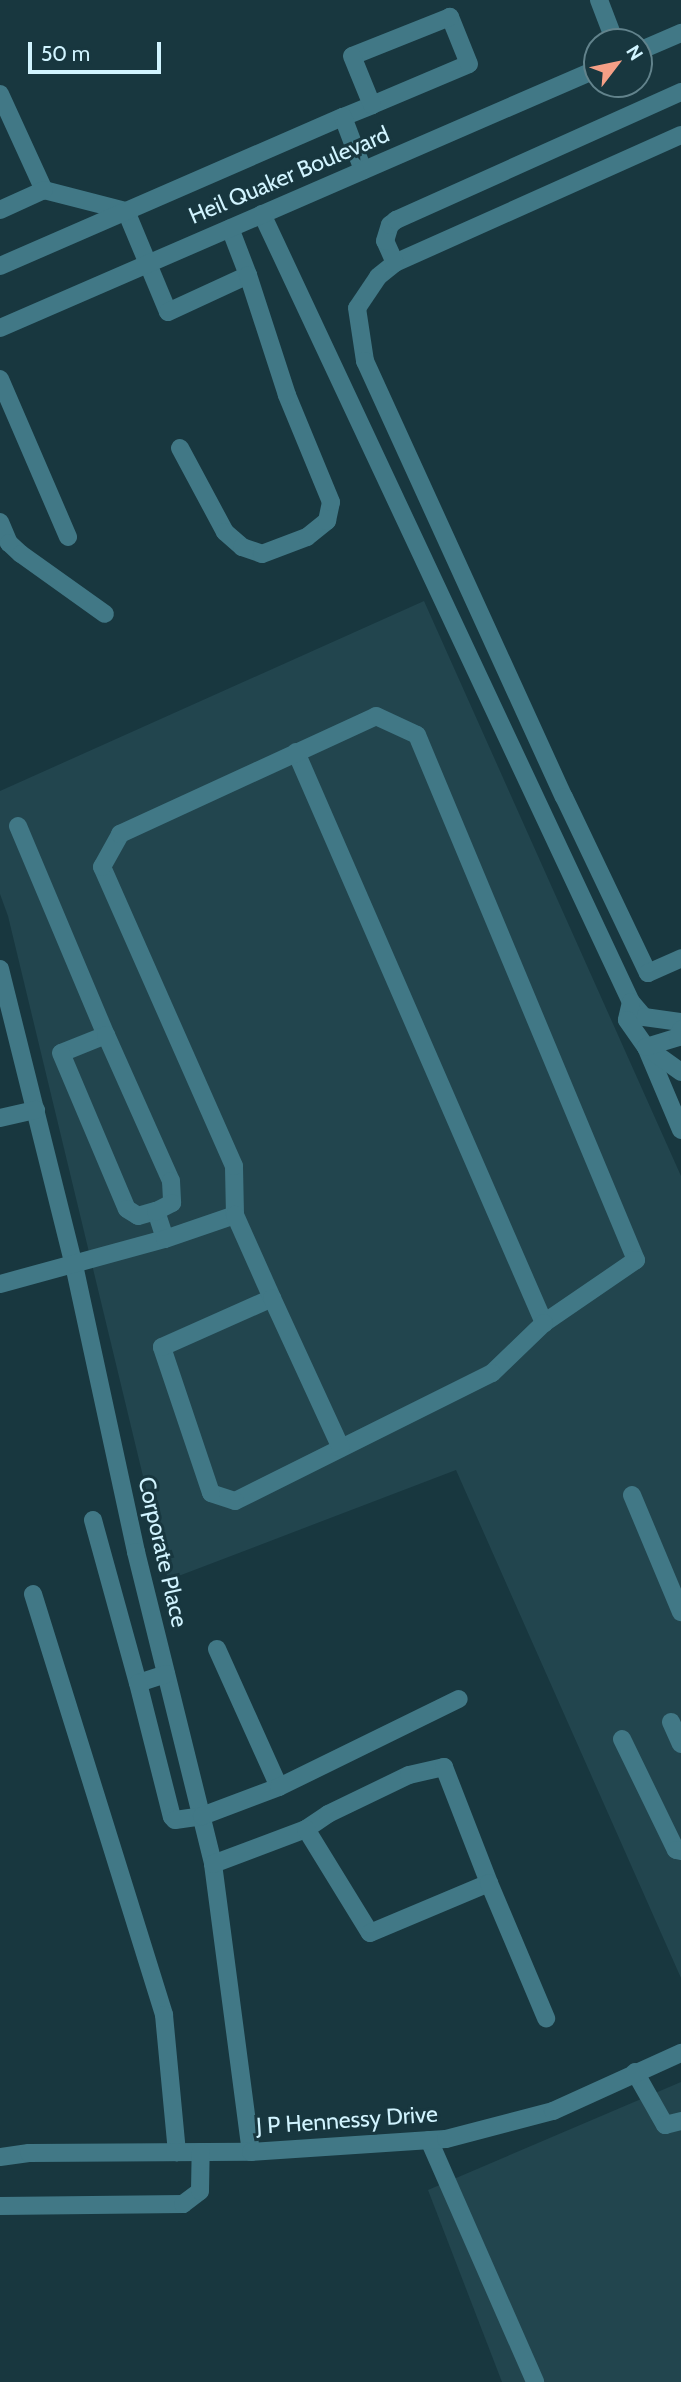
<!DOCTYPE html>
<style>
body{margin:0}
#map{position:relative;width:681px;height:2382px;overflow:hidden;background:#18373f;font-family:Cabin,sans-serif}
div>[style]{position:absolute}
.built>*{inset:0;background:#22454e}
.minor>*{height:18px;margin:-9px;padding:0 9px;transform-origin:9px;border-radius:9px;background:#417886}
span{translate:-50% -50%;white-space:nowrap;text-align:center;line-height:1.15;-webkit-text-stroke:6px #18373f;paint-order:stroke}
.street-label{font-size:23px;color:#d1f4ff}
.north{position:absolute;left:583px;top:28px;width:70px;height:70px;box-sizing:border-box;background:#18373f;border:2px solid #62838c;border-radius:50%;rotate:58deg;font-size:19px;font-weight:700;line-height:28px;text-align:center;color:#d1f4ff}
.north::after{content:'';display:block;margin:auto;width:24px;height:32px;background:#f49f86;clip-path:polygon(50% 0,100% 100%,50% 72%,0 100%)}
.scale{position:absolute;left:28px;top:42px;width:133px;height:32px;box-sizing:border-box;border:4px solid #d1f4ff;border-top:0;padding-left:9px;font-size:21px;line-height:24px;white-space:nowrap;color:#d1f4ff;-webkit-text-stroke:5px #18373f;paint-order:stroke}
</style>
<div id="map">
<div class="built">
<i style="clip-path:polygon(424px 601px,681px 1176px,681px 1978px,456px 1470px,168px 1580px,8px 916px,0 894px,0 791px)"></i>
<i style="clip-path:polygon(681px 2082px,681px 2382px,502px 2382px,428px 2190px)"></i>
</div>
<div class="minor">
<i style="left:599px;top:0;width:45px;rotate:69.1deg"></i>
<i style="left:639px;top:51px;width:46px;rotate:-23.2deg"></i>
<i style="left:0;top:94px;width:106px;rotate:65.4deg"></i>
<i style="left:44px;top:190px;width:85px;rotate:14.4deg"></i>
<i style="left:126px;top:211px;width:109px;rotate:67.4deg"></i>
<i style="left:168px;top:312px;width:88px;rotate:-24.8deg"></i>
<i style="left:248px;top:275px;width:50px;rotate:-111deg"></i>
<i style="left:343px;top:117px;width:31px;rotate:-22deg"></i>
<i style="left:372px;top:105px;width:105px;rotate:-22.9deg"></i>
<i style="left:469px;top:64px;width:51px;rotate:-112deg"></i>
<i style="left:450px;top:17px;width:105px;rotate:158.3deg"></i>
<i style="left:352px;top:56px;width:53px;rotate:67.8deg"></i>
<i style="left:681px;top:135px;width:313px;rotate:155.9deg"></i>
<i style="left:395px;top:263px;width:22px;rotate:141deg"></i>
<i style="left:378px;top:277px;width:37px;rotate:124deg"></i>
<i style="left:357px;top:308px;width:54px;rotate:81.4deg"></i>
<i style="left:365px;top:361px;width:479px;rotate:65.5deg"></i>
<i style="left:564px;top:797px;width:195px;rotate:64.5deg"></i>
<i style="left:648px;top:973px;width:36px;rotate:-24deg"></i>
<i style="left:0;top:210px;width:48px;rotate:-24.4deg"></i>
<i style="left:262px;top:214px;width:870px;rotate:64.91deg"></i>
<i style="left:631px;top:1002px;width:20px;rotate:49deg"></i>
<i style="left:644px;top:1017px;width:37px;rotate:8deg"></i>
<i style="left:395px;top:263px;width:24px;rotate:-114deg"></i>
<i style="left:385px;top:241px;width:17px;rotate:-73deg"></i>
<i style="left:390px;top:225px;width:8px;rotate:-40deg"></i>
<i style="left:396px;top:220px;width:312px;rotate:-24.2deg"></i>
<i style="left:0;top:266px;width:374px;rotate:-23.5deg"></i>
<i style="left:343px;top:117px;width:57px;rotate:69.3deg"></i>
<i style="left:0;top:328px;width:651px;rotate:-23.45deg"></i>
<i style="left:0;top:379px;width:172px;rotate:66.7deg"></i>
<i style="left:180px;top:448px;width:95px;rotate:61.8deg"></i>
<i style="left:225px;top:532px;width:23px;rotate:41deg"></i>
<i style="left:242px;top:547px;width:21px;rotate:19deg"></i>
<i style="left:262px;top:554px;width:48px;rotate:-20.7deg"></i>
<i style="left:307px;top:537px;width:26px;rotate:-39deg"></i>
<i style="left:327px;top:521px;width:19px;rotate:-78deg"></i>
<i style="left:331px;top:502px;width:116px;rotate:-112.4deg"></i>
<i style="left:287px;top:395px;width:126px;rotate:-108deg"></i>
<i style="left:0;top:522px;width:23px;rotate:67deg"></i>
<i style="left:9px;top:543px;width:16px;rotate:43deg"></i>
<i style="left:21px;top:554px;width:103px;rotate:35.5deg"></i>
<i style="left:296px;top:752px;width:623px;rotate:66.52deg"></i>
<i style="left:18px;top:826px;width:227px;rotate:67.2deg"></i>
<i style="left:106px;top:1035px;width:48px;rotate:158.2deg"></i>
<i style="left:61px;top:1053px;width:169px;rotate:67.1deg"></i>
<i style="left:127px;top:1209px;width:13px;rotate:32deg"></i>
<i style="left:138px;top:1216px;width:19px;rotate:-16deg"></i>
<i style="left:156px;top:1211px;width:29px;rotate:72deg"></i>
<i style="left:0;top:969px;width:305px;rotate:76deg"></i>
<i style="left:74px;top:1265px;width:294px;rotate:77.8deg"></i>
<i style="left:136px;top:1552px;width:321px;rotate:76.1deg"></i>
<i style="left:213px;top:1864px;width:290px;rotate:82.5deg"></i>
<i style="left:631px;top:1002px;width:18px;rotate:103deg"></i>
<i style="left:627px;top:1020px;width:33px;rotate:55deg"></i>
<i style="left:646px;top:1047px;width:90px;rotate:67.1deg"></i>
<i style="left:106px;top:1035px;width:160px;rotate:66deg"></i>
<i style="left:171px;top:1181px;width:22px;rotate:87deg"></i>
<i style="left:172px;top:1203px;width:18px;rotate:153deg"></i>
<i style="left:646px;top:1047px;width:43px;rotate:35.5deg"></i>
<i style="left:646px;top:1047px;width:34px;rotate:-17deg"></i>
<i style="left:678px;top:1037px;width:8px;rotate:-67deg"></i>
<i style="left:0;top:1118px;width:37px;rotate:-13deg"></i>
<i style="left:0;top:1284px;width:171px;rotate:-15.3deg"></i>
<i style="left:165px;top:1239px;width:74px;rotate:-18.9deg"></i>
<i style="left:235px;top:1215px;width:49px;rotate:-91.2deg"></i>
<i style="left:234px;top:1166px;width:327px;rotate:-113.8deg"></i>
<i style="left:102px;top:867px;width:38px;rotate:-61deg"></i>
<i style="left:120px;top:834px;width:282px;rotate:-24.7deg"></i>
<i style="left:376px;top:716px;width:45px;rotate:24.9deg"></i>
<i style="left:417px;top:735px;width:569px;rotate:67.36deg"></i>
<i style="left:636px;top:1260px;width:112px;rotate:145.6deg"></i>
<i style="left:544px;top:1323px;width:72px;rotate:136.1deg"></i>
<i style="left:492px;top:1373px;width:287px;rotate:153.5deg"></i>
<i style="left:235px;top:1501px;width:25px;rotate:-162deg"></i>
<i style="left:211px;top:1493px;width:154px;rotate:-108.6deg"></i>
<i style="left:162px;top:1347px;width:120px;rotate:-24deg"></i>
<i style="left:272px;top:1298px;width:91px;rotate:-114deg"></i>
<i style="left:272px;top:1298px;width:165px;rotate:65.3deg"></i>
<i style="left:632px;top:1495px;width:127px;rotate:67.3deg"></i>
<i style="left:93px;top:1520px;width:169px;rotate:74.6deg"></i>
<i style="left:33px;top:1594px;width:441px;rotate:72.7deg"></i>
<i style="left:164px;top:2015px;width:138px;rotate:84.6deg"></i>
<i style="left:217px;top:1649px;width:151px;rotate:65.8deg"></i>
<i style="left:166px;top:1674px;width:29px;rotate:162deg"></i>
<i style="left:138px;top:1683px;width:138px;rotate:75.8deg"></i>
<i style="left:172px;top:1817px;width:4px;rotate:45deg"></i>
<i style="left:175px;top:1820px;width:27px;rotate:-8deg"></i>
<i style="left:202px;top:1816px;width:82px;rotate:-20.6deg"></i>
<i style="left:279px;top:1787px;width:200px;rotate:-26.1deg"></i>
<i style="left:671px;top:1722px;width:24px;rotate:66deg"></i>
<i style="left:622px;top:1739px;width:123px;rotate:64.1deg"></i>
<i style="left:676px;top:1850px;width:5px;rotate:11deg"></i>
<i style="left:306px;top:1829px;width:27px;rotate:-34deg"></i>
<i style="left:328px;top:1814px;width:90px;rotate:-25.7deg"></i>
<i style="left:409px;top:1775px;width:36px;rotate:-13deg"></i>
<i style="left:444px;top:1767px;width:124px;rotate:68.8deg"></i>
<i style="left:213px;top:1864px;width:99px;rotate:-20.6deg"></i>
<i style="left:306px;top:1829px;width:122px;rotate:58.4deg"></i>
<i style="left:370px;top:1933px;width:129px;rotate:-22.8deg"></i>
<i style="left:489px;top:1883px;width:147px;rotate:67.1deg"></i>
<i style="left:635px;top:2072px;width:61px;rotate:60.5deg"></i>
<i style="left:665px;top:2125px;width:16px;rotate:-14deg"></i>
<i style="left:429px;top:2140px;width:264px;rotate:66.3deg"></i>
<i style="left:0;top:2157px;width:29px;rotate:-8deg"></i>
<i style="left:29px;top:2153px;width:222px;rotate:-0.3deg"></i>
<i style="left:251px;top:2152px;width:195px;rotate:-3.8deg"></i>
<i style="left:446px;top:2139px;width:111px;rotate:-14.7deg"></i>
<i style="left:553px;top:2111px;width:141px;rotate:-24.4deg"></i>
<i style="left:0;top:2206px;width:183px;rotate:-0.6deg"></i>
<i style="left:183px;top:2204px;width:21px;rotate:-37deg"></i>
<i style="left:200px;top:2191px;width:39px;rotate:-89deg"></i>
</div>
<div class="street-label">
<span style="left:289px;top:175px;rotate:-23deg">Heil Quaker Boulevard</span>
<span style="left:163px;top:1552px;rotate:77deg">Corporate Place</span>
<span style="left:347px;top:2120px;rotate:-4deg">J P Hennessy Drive</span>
</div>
<div class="north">N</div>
<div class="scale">50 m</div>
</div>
